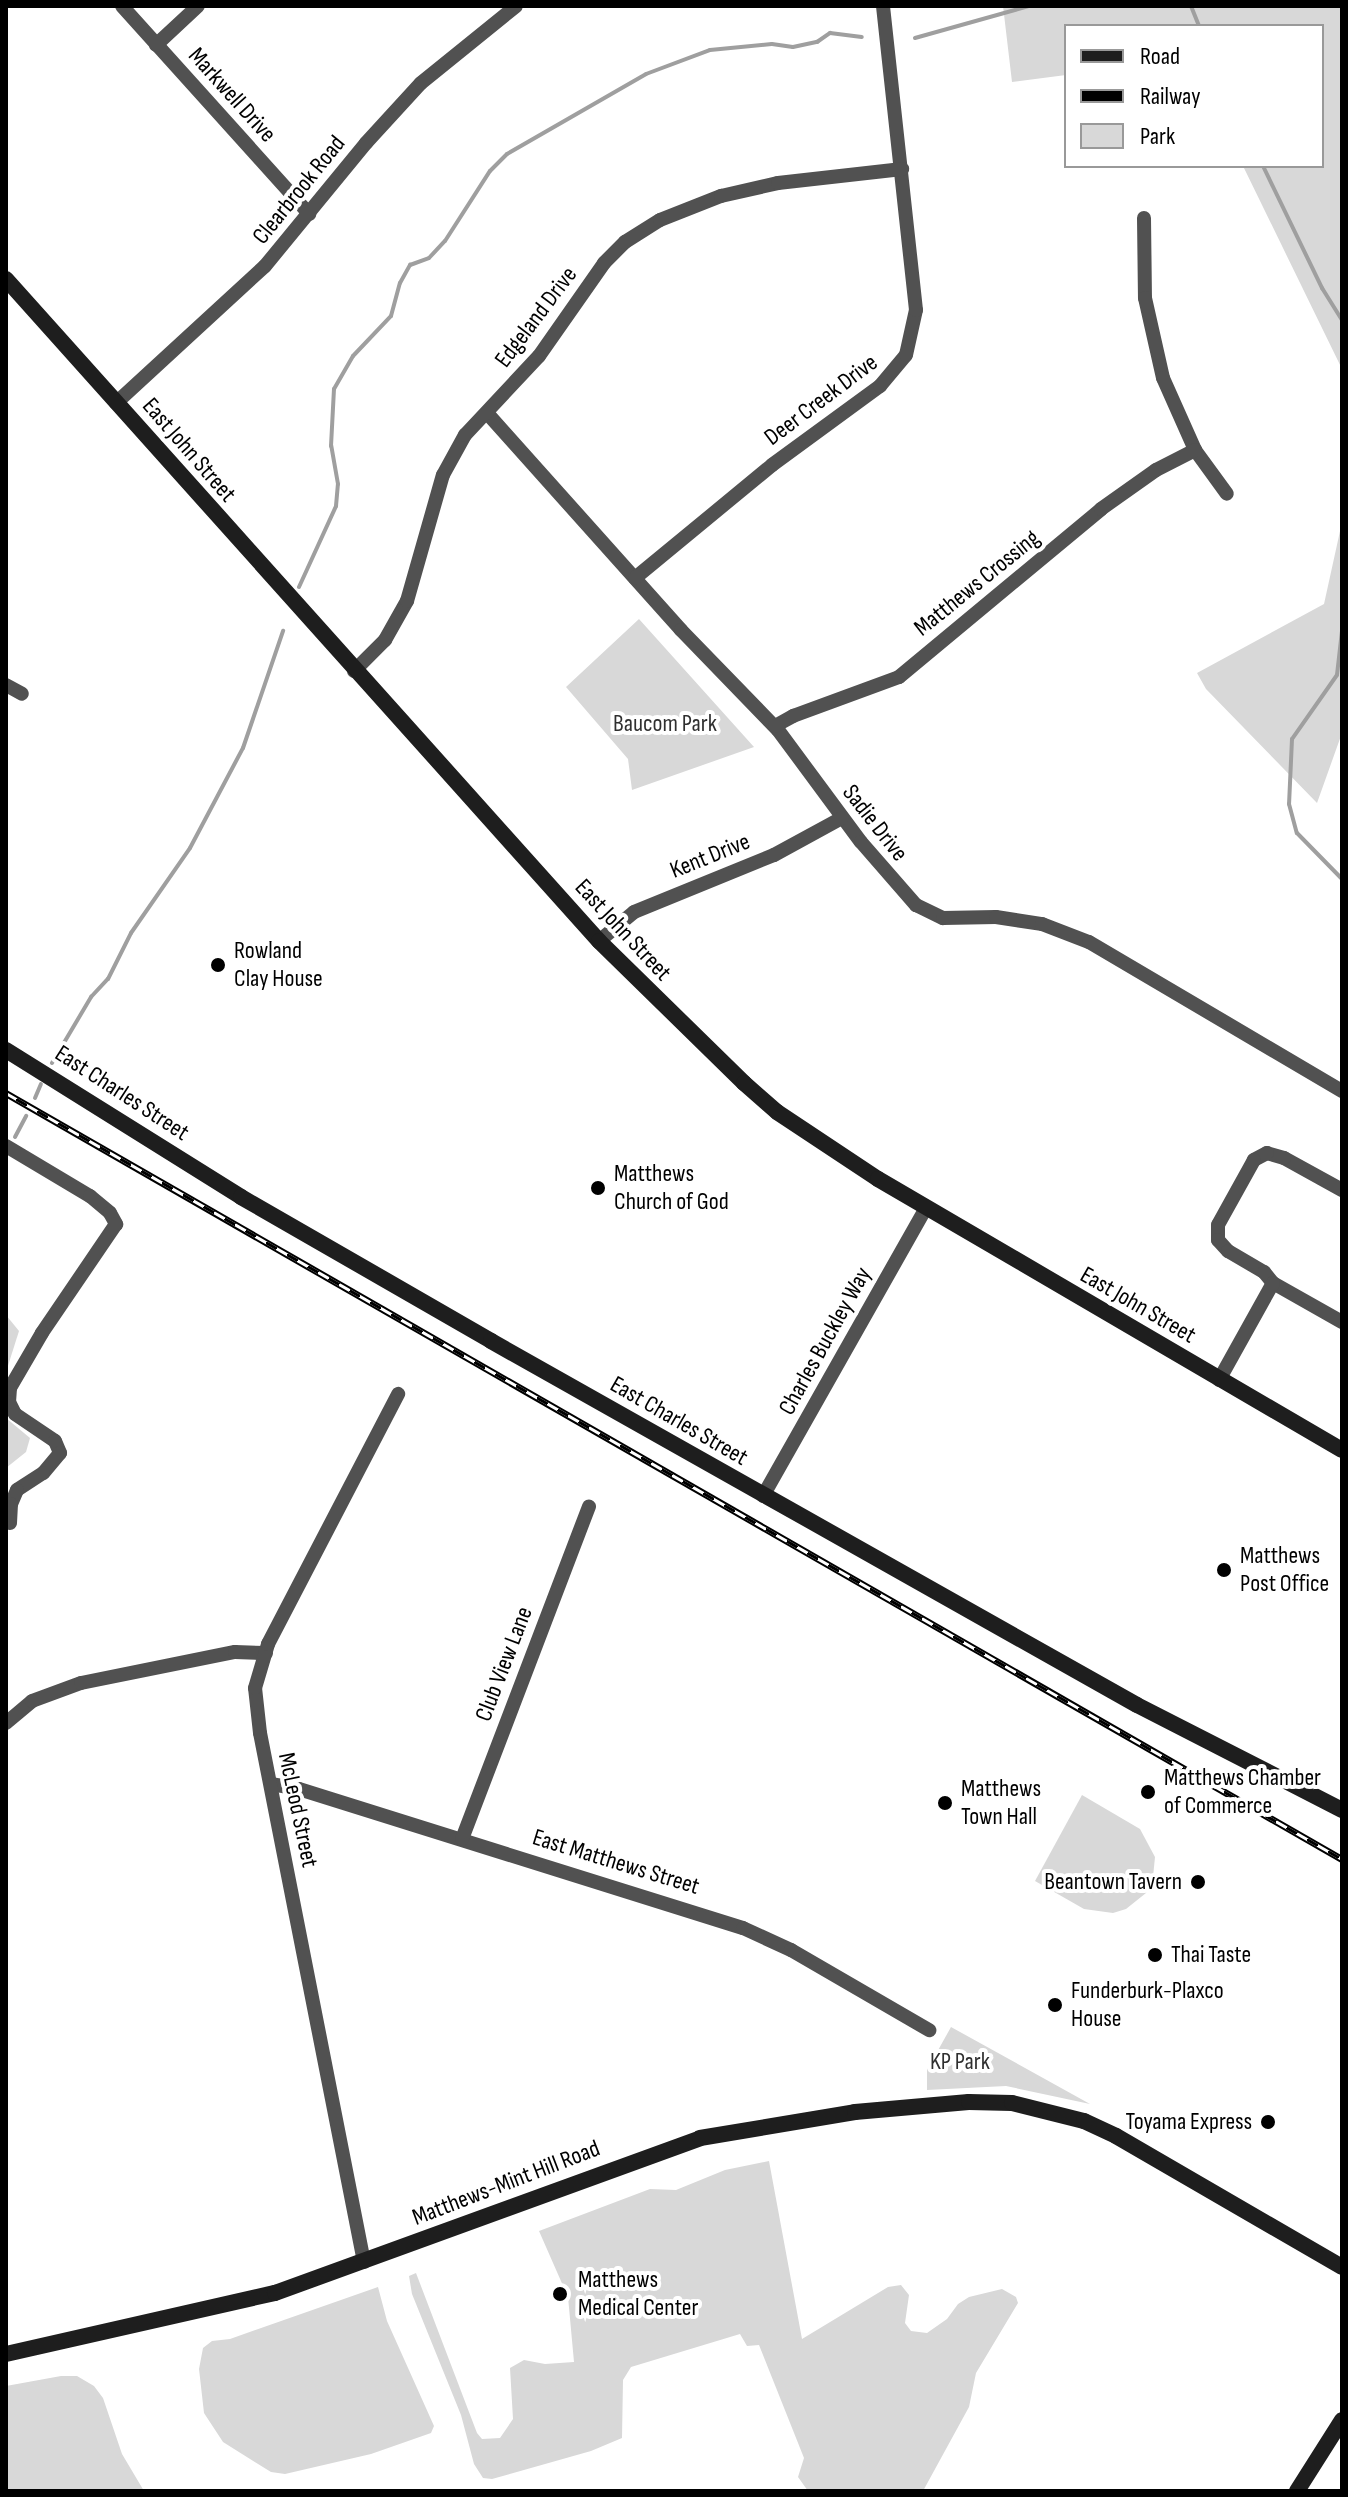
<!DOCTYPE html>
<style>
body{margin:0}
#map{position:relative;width:1348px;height:2497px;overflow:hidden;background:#fff;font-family:"Sofia Sans Condensed",sans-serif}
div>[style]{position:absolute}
.green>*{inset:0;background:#d8d8d8}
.stream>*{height:4px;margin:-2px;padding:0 2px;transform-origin:2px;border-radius:2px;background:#9f9f9f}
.street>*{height:14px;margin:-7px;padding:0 7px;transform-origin:7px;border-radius:7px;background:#515151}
.secondary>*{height:16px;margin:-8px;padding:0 8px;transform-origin:8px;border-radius:8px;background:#1e1e1e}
.rail>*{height:7px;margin-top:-3.5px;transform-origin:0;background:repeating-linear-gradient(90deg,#fff 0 12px,#000 0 24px);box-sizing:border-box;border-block:2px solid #000}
.dots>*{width:22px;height:22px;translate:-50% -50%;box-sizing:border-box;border:4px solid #fff;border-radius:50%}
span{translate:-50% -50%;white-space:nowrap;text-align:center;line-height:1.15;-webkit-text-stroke:8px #fff;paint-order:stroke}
.street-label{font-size:24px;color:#000}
.park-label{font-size:24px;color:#2f2f2f}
.poi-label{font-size:24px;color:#000}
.left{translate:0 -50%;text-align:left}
.right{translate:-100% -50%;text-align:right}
.frame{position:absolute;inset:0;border:8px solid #000;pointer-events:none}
.legend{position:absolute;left:1064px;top:24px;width:260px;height:144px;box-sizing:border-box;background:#fff;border:2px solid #999;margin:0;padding:10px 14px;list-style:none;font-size:24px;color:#000}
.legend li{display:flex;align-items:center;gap:16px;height:40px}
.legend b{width:40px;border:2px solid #999}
</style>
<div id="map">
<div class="green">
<i style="clip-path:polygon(1003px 6px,1342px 6px,1342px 369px,1243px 166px,1322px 166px,1322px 26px,1066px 26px,1066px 75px,1012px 82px)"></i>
<i style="clip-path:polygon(1342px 522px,1342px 733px,1317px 803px,1206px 689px,1197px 673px,1324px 604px)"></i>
<i style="clip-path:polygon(639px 619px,754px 747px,632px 790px,628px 759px,566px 687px)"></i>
<i style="clip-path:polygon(6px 1315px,19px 1331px,6px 1372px)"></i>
<i style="clip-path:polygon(6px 1418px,30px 1438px,26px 1452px,6px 1468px)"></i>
<i style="clip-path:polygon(1082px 1795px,1140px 1829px,1155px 1857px,1153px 1877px,1146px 1893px,1126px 1909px,1113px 1913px,1084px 1909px,1035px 1881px)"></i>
<i style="clip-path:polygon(951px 2027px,1090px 2104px,1006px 2086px,927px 2090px,927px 2070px)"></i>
<i style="clip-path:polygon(769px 2161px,802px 2339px,888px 2287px,901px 2285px,909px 2295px,905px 2323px,911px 2331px,927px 2333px,947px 2319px,958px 2304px,969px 2297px,1002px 2289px,1016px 2297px,1018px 2303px,976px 2373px,969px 2407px,923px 2491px,808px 2491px,798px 2477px,804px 2458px,759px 2345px,747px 2346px,740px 2334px,631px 2367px,623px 2380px,622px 2438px,591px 2451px,492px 2479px,483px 2478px,474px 2464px,461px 2415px,412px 2294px,409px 2276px,416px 2273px,477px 2433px,482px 2439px,500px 2438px,513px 2419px,510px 2368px,524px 2360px,545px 2364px,574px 2362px,568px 2297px,539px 2231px,650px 2189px,676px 2190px,725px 2170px)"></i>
<i style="clip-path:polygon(378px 2287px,387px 2321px,434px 2426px,431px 2433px,371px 2454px,285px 2474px,271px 2472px,223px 2442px,204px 2413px,199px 2369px,203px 2348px,212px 2341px,230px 2339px)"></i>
<i style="clip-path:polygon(61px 2376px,77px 2376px,94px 2386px,103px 2398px,122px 2454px,144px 2491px,6px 2491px,6px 2386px)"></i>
</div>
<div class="stream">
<i style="left:1191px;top:6px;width:22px;rotate:68deg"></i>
<i style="left:915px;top:38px;width:118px;rotate:-15.7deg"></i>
<i style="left:1263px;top:166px;width:136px;rotate:64.2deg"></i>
<i style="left:1322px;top:288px;width:38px;rotate:58deg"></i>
<i style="left:299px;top:587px;width:89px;rotate:-65.4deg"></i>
<i style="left:336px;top:506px;width:22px;rotate:-85deg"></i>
<i style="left:338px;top:484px;width:39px;rotate:-100deg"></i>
<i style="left:331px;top:446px;width:57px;rotate:-87deg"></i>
<i style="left:334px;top:389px;width:38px;rotate:-60deg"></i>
<i style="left:353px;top:356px;width:55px;rotate:-46.5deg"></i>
<i style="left:391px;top:316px;width:34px;rotate:-75deg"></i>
<i style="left:400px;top:283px;width:21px;rotate:-61deg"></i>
<i style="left:410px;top:265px;width:20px;rotate:-20deg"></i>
<i style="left:429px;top:258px;width:23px;rotate:-47deg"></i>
<i style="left:445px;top:241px;width:83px;rotate:-57.3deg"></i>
<i style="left:490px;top:171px;width:24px;rotate:-45deg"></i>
<i style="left:507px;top:154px;width:160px;rotate:-29.9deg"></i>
<i style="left:646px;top:74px;width:68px;rotate:-20.6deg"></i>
<i style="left:710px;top:50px;width:62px;rotate:-5.5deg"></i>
<i style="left:772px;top:44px;width:21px;rotate:8deg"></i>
<i style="left:793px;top:47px;width:25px;rotate:-12deg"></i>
<i style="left:817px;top:42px;width:16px;rotate:-35deg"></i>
<i style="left:830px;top:33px;width:32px;rotate:7deg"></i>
<i style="left:1342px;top:631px;width:44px;rotate:96.5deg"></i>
<i style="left:1337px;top:675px;width:78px;rotate:125.1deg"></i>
<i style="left:1292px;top:739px;width:65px;rotate:92.6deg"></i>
<i style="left:1289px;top:804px;width:30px;rotate:75deg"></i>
<i style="left:1297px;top:833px;width:64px;rotate:45.6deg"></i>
<i style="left:52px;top:1063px;width:77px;rotate:-59.4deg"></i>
<i style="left:91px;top:997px;width:25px;rotate:-47deg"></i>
<i style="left:108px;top:979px;width:51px;rotate:-63.4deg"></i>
<i style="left:131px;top:933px;width:103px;rotate:-55.2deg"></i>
<i style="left:190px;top:848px;width:113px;rotate:-62.1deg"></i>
<i style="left:243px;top:748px;width:124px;rotate:-71.1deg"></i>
<i style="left:35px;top:1098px;width:15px;rotate:-67deg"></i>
<i style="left:15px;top:1137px;width:24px;rotate:-62deg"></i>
</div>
<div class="street">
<i style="left:122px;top:6px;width:280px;rotate:48deg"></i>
<i style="left:156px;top:45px;width:57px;rotate:-42.9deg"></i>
<i style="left:1144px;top:218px;width:80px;rotate:89.3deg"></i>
<i style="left:1145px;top:298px;width:82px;rotate:77.3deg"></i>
<i style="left:1163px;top:378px;width:79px;rotate:66deg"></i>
<i style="left:1195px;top:450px;width:54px;rotate:54deg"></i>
<i style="left:116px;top:403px;width:202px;rotate:-42.6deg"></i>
<i style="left:265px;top:266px;width:159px;rotate:-50.6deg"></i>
<i style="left:366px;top:143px;width:81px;rotate:-47.5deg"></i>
<i style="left:421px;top:83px;width:122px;rotate:-39deg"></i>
<i style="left:487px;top:413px;width:291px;rotate:48.2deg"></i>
<i style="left:681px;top:630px;width:139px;rotate:45.9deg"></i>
<i style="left:778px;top:730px;width:139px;rotate:53.5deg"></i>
<i style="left:861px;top:842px;width:84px;rotate:48.9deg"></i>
<i style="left:916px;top:905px;width:30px;rotate:26deg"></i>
<i style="left:943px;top:918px;width:53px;rotate:-1.1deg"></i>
<i style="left:996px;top:917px;width:47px;rotate:8.7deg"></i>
<i style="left:1042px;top:924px;width:50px;rotate:21deg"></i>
<i style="left:1089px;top:942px;width:294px;rotate:30.5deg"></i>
<i style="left:635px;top:578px;width:178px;rotate:-39.5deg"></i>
<i style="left:772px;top:465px;width:134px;rotate:-36.2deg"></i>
<i style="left:880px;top:386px;width:40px;rotate:-50deg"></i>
<i style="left:906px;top:355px;width:46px;rotate:-77.5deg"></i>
<i style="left:916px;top:310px;width:306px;rotate:-96.2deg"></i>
<i style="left:354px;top:671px;width:44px;rotate:-45deg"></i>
<i style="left:385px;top:640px;width:45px;rotate:-60.6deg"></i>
<i style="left:407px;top:601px;width:131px;rotate:-74.1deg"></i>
<i style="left:443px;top:475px;width:46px;rotate:-61.2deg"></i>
<i style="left:465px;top:435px;width:108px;rotate:-46.9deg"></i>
<i style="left:539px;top:356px;width:113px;rotate:-55deg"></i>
<i style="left:604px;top:263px;width:30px;rotate:-45deg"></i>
<i style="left:625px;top:242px;width:41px;rotate:-32.2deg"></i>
<i style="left:660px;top:220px;width:66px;rotate:-21.5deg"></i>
<i style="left:721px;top:196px;width:58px;rotate:-12.8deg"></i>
<i style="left:778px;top:183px;width:125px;rotate:-6.4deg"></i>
<i style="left:6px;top:685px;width:18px;rotate:29deg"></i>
<i style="left:775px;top:726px;width:21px;rotate:-29deg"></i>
<i style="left:793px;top:716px;width:113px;rotate:-20.2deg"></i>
<i style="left:899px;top:677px;width:263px;rotate:-39.7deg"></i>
<i style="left:1101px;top:509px;width:67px;rotate:-35.3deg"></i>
<i style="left:1156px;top:470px;width:44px;rotate:-27.1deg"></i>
<i style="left:599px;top:941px;width:45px;rotate:-39.6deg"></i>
<i style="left:634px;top:912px;width:151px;rotate:-22.2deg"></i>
<i style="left:774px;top:855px;width:77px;rotate:-28.6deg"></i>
<i style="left:6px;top:1146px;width:98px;rotate:30.8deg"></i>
<i style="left:90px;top:1196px;width:26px;rotate:40deg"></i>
<i style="left:110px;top:1213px;width:13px;rotate:61deg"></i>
<i style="left:116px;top:1224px;width:132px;rotate:124.2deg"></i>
<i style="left:42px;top:1333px;width:64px;rotate:120.2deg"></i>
<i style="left:10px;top:1388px;width:14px;rotate:94deg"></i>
<i style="left:9px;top:1402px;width:13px;rotate:63deg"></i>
<i style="left:15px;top:1414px;width:48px;rotate:34deg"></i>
<i style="left:55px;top:1441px;width:13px;rotate:67deg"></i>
<i style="left:60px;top:1453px;width:26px;rotate:130deg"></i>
<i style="left:43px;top:1473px;width:31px;rotate:147deg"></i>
<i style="left:17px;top:1490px;width:15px;rotate:113deg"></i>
<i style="left:11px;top:1504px;width:19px;rotate:93deg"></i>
<i style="left:1342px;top:1190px;width:66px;rotate:-151.1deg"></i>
<i style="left:1284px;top:1158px;width:18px;rotate:-164deg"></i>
<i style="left:1267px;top:1153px;width:15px;rotate:152deg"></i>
<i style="left:1254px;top:1160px;width:74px;rotate:119deg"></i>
<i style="left:1218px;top:1225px;width:15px;rotate:90deg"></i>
<i style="left:1218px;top:1240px;width:15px;rotate:48deg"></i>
<i style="left:1228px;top:1251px;width:42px;rotate:30.3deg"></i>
<i style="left:1264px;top:1272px;width:14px;rotate:51deg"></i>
<i style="left:1273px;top:1283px;width:79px;rotate:29.5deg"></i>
<i style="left:1219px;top:1380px;width:111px;rotate:-60.9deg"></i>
<i style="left:763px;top:1496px;width:331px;rotate:-60.5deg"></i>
<i style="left:6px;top:1723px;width:34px;rotate:-40deg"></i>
<i style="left:32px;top:1701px;width:52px;rotate:-20.2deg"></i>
<i style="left:81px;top:1683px;width:157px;rotate:-11.4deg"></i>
<i style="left:235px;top:1652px;width:31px;rotate:2deg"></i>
<i style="left:271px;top:1784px;width:28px;rotate:10deg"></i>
<i style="left:299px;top:1789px;width:465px;rotate:17.4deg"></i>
<i style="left:743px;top:1928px;width:53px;rotate:24.6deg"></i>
<i style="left:791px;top:1950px;width:160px;rotate:30.1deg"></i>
<i style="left:462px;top:1839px;width:356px;rotate:-69.1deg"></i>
<i style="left:364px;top:2262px;width:539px;rotate:-101.12deg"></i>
<i style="left:260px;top:1733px;width:45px;rotate:-96.3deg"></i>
<i style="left:255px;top:1688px;width:46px;rotate:-73.5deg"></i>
<i style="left:268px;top:1644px;width:282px;rotate:-62.5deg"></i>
</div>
<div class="secondary">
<i style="left:6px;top:279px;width:889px;rotate:48.15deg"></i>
<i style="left:599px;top:941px;width:203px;rotate:44.4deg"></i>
<i style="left:744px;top:1083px;width:44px;rotate:41.3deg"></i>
<i style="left:777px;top:1112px;width:121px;rotate:33.6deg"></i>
<i style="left:878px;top:1179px;width:537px;rotate:30.29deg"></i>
<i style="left:6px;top:1050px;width:277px;rotate:32deg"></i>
<i style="left:241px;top:1197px;width:289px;rotate:29.9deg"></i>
<i style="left:491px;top:1341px;width:741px;rotate:29.4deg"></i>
<i style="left:1137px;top:1705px;width:230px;rotate:27.1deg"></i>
<i style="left:6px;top:2354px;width:276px;rotate:-12.8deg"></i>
<i style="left:275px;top:2293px;width:452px;rotate:-20deg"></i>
<i style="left:700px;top:2138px;width:157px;rotate:-9.5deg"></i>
<i style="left:855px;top:2112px;width:114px;rotate:-5deg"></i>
<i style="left:969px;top:2102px;width:43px;rotate:1.3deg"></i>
<i style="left:1012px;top:2103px;width:74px;rotate:14deg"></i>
<i style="left:1084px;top:2121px;width:35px;rotate:25deg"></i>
<i style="left:1116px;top:2136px;width:261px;rotate:30.1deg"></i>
<i style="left:1297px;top:2491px;width:84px;rotate:-57.6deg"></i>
</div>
<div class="rail">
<i style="left:6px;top:1093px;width:1540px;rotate:29.83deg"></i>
</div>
<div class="dots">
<i style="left:218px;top:965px;background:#000"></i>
<i style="left:598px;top:1188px;background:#000"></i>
<i style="left:1224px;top:1570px;background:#000"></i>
<i style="left:1148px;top:1792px;background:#000"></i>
<i style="left:945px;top:1803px;background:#000"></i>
<i style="left:1198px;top:1882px;background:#000"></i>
<i style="left:1155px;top:1955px;background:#000"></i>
<i style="left:1055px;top:2005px;background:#000"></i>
<i style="left:1268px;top:2122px;background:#000"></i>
<i style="left:560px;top:2294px;background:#000"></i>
</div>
<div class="street-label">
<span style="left:232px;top:95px;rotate:48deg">Markwell Drive</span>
<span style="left:299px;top:190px;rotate:-51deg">Clearbrook Road</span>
<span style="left:536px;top:317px;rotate:-53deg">Edgeland Drive</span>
<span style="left:821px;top:400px;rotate:-37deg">Deer Creek Drive</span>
<span style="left:189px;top:450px;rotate:49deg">East John Street</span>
<span style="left:977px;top:583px;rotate:-39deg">Matthews Crossing</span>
<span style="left:875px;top:823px;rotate:52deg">Sadie Drive</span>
<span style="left:710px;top:856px;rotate:-22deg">Kent Drive</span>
<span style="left:623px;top:930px;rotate:47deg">East John Street</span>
<span style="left:122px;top:1093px;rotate:33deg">East Charles Street</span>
<span style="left:1138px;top:1305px;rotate:30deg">East John Street</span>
<span style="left:825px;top:1341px;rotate:-61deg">Charles Buckley Way</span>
<span style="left:679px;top:1421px;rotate:30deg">East Charles Street</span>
<span style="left:504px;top:1664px;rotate:-69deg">Club View Lane</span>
<span style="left:298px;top:1810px;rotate:78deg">McLeod Street</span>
<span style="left:616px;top:1862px;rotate:17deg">East Matthews Street</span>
<span style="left:506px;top:2183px;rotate:-21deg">Matthews-Mint Hill Road</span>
</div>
<div class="park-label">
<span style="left:665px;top:724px">Baucom Park</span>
<span style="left:960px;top:2062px">KP Park</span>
</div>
<div class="poi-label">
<span class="left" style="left:234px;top:965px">Rowland<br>Clay House</span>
<span class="left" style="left:614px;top:1188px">Matthews<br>Church of God</span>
<span class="left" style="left:1240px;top:1570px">Matthews<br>Post Office</span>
<span class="left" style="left:1164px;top:1792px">Matthews Chamber<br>of Commerce</span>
<span class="left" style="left:961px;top:1803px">Matthews<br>Town Hall</span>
<span class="right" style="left:1182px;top:1882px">Beantown Tavern</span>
<span class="left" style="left:1171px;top:1955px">Thai Taste</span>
<span class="left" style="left:1071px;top:2005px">Funderburk-Plaxco<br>House</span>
<span class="right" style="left:1252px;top:2122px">Toyama Express</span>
<span class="left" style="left:578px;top:2294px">Matthews<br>Medical Center</span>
</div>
<div class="frame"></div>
<ul class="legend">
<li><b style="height:10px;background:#1e1e1e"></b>Road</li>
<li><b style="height:10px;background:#000"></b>Railway</li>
<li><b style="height:22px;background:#d8d8d8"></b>Park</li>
</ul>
</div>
